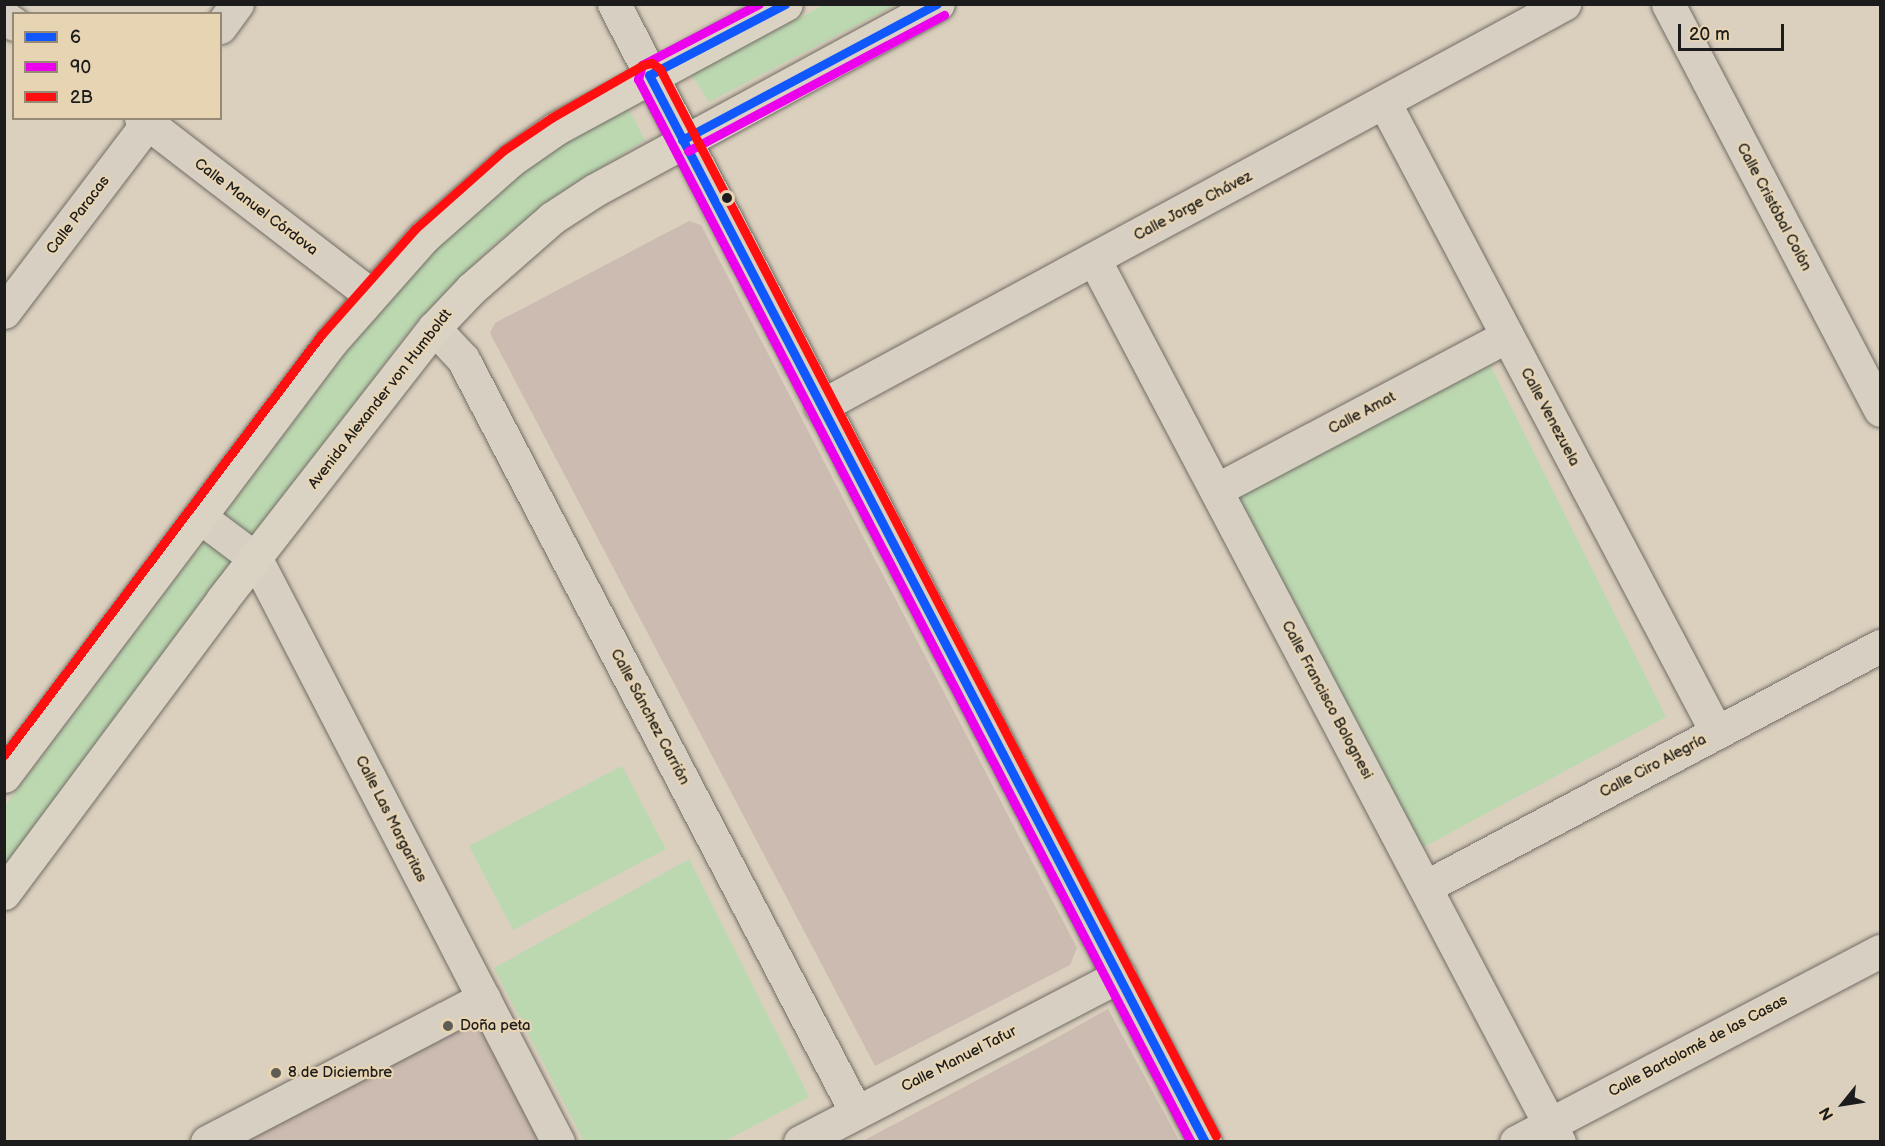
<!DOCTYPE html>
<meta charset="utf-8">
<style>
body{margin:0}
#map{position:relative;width:1885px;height:1146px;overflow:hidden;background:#dbd0be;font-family:"Balsamiq Sans",sans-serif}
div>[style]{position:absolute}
.green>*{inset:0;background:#bcd8b1}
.building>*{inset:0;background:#cbbbb0}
.roads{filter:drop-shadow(0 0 2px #726d65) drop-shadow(0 0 2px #726d65)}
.minor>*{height:33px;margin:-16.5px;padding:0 16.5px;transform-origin:16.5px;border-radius:16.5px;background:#d7cfc2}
.major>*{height:33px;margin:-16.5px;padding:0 16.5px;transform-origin:16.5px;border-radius:16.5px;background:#dad2c3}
.bus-1>*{height:9px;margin:-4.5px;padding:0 4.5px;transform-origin:4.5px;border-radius:4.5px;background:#1057fe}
.bus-2>*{height:9px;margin:-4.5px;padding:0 4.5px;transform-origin:4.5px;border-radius:4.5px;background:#eb01eb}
.bus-3>*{height:9px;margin:-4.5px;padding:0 4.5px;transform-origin:4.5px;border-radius:4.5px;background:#ff0f0f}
.dots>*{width:16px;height:16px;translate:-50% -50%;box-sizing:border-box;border:3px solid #e7d4b2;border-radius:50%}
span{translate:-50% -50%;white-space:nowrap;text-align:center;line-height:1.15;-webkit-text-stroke:4.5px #e7d4b2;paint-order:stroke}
.street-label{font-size:15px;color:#1c1c1c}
.poi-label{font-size:15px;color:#1c1c1c}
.left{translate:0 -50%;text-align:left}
.frame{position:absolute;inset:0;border:6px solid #1c1c1c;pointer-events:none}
.legend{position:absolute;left:12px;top:12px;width:210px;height:108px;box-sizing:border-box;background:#e7d4b2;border:2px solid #968a76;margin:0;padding:8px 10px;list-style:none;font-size:18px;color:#1c1c1c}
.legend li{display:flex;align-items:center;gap:12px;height:30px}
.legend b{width:30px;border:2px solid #968a76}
.north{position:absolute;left:1813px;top:1074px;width:60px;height:60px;-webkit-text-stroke:4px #e7d4b2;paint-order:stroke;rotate:240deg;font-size:16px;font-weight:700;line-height:24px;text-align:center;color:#1c1c1c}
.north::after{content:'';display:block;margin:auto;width:21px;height:27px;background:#1c1c1c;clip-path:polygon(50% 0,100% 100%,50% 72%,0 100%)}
.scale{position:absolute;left:1678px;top:24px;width:106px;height:27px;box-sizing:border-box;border:3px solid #1c1c1c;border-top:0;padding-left:8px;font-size:18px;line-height:21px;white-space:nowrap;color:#1c1c1c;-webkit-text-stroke:4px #e7d4b2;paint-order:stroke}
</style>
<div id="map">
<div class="green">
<i style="clip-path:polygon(824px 5px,895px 5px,709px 102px,691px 74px)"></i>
<i style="clip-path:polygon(626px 103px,645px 140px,579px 181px,494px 244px,411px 328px,5px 867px,4px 807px,381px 306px,451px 234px,532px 161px)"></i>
<i style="clip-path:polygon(1487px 359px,1666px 717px,1420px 849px,1235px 492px)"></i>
<i style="clip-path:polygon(622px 766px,666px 849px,513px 930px,469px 846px)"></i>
<i style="clip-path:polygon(689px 859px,809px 1097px,725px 1141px,584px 1141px,494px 968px)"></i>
</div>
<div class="building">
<i style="clip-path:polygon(689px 221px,701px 225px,1077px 948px,1070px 965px,875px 1066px,490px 333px,495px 323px)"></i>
<i style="clip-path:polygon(1108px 1009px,1180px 1142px,861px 1142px,1058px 1037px)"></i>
<i style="clip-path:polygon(483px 1017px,549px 1142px,239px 1142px)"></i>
</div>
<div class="roads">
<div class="minor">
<i style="left:614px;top:4px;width:1282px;rotate:62.56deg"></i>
<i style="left:1668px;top:4px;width:458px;rotate:62.4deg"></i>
<i style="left:4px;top:17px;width:12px;rotate:35deg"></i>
<i style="left:220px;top:27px;width:29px;rotate:-54deg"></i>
<i style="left:1384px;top:102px;width:713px;rotate:62.18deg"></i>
<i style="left:141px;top:118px;width:290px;rotate:37.6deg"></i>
<i style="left:1094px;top:259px;width:998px;rotate:62.23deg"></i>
<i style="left:4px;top:312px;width:243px;rotate:-52.8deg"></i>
<i style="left:434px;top:328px;width:42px;rotate:46.9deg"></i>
<i style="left:463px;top:359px;width:849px;rotate:62.44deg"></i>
<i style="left:821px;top:406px;width:845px;rotate:-28.42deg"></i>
<i style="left:1216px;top:490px;width:329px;rotate:-27.9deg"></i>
<i style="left:200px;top:517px;width:70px;rotate:36.9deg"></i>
<i style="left:256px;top:559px;width:657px;rotate:62.62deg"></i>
<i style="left:1425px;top:887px;width:515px;rotate:-27.91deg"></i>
<i style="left:207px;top:1142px;width:312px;rotate:-27.5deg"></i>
<i style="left:800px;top:1142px;width:360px;rotate:-27.5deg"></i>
<i style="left:1516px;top:1142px;width:411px;rotate:-27.7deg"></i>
</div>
<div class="major">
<i style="left:4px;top:776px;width:543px;rotate:-53deg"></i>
<i style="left:331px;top:342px;width:140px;rotate:-48.5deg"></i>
<i style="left:424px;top:237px;width:116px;rotate:-41.5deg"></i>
<i style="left:511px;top:160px;width:56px;rotate:-34.8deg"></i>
<i style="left:557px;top:128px;width:260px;rotate:-28.4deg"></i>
<i style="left:4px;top:893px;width:365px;rotate:-53.3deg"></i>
<i style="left:222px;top:600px;width:345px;rotate:-52.1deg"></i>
<i style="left:434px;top:328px;width:54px;rotate:-46.5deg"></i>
<i style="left:471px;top:289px;width:108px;rotate:-41.2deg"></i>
<i style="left:552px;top:218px;width:51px;rotate:-33.1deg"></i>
<i style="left:595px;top:190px;width:390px;rotate:-28.5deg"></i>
</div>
</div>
<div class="bus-1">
<i style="left:785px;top:4px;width:153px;rotate:152.4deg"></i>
<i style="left:649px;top:75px;width:1203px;rotate:62.48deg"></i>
<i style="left:682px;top:140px;width:289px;rotate:-28.1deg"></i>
</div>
<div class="bus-2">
<i style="left:759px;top:4px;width:132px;rotate:152.5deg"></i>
<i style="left:642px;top:65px;width:15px;rotate:106deg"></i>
<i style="left:638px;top:79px;width:1198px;rotate:62.52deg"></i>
<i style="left:688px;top:151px;width:290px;rotate:-28deg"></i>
</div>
<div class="bus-3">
<i style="left:4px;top:755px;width:526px;rotate:-52.96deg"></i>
<i style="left:321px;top:335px;width:142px;rotate:-48.4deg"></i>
<i style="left:415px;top:229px;width:119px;rotate:-41.6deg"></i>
<i style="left:504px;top:150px;width:57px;rotate:-34.2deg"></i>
<i style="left:551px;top:118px;width:106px;rotate:-29.9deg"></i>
<i style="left:643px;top:65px;width:9px;rotate:-13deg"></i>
<i style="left:652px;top:63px;width:10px;rotate:37deg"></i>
<i style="left:660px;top:69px;width:1203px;rotate:62.48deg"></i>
</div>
<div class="dots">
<i style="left:727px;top:198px;background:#1c1c1c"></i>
<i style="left:448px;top:1026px;background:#5f5b55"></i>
<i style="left:276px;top:1073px;background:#5f5b55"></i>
</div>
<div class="street-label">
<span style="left:1193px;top:206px;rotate:-28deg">Calle Jorge Chávez</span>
<span style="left:256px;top:207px;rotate:37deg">Calle Manuel Córdova</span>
<span style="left:1774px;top:207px;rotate:62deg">Calle Cristóbal Colón</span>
<span style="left:78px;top:215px;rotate:-53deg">Calle Paracas</span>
<span style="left:380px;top:399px;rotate:-52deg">Avenida Alexander von Humboldt</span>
<span style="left:1362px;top:413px;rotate:-28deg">Calle Amat</span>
<span style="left:1550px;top:417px;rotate:62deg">Calle Venezuela</span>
<span style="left:1327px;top:700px;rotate:62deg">Calle Francisco Bolognesi</span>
<span style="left:650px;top:717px;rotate:62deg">Calle Sánchez Carrión</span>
<span style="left:1653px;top:766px;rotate:-28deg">Calle Ciro Alegría</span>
<span style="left:391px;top:819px;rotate:63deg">Calle Las Margaritas</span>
<span style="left:1698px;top:1046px;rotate:-28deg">Calle Bartolomé de las Casas</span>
<span style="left:959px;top:1059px;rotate:-27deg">Calle Manuel Tafur</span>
</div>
<div class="poi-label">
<span class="left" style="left:460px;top:1026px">Doña peta</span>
<span class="left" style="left:288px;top:1073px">8 de Diciembre</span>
</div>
<div class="frame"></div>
<ul class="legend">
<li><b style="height:8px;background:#1057fe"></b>6</li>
<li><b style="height:8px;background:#eb01eb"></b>90</li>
<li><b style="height:8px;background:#ff0f0f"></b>2B</li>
</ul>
<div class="north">N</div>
<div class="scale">20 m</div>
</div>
